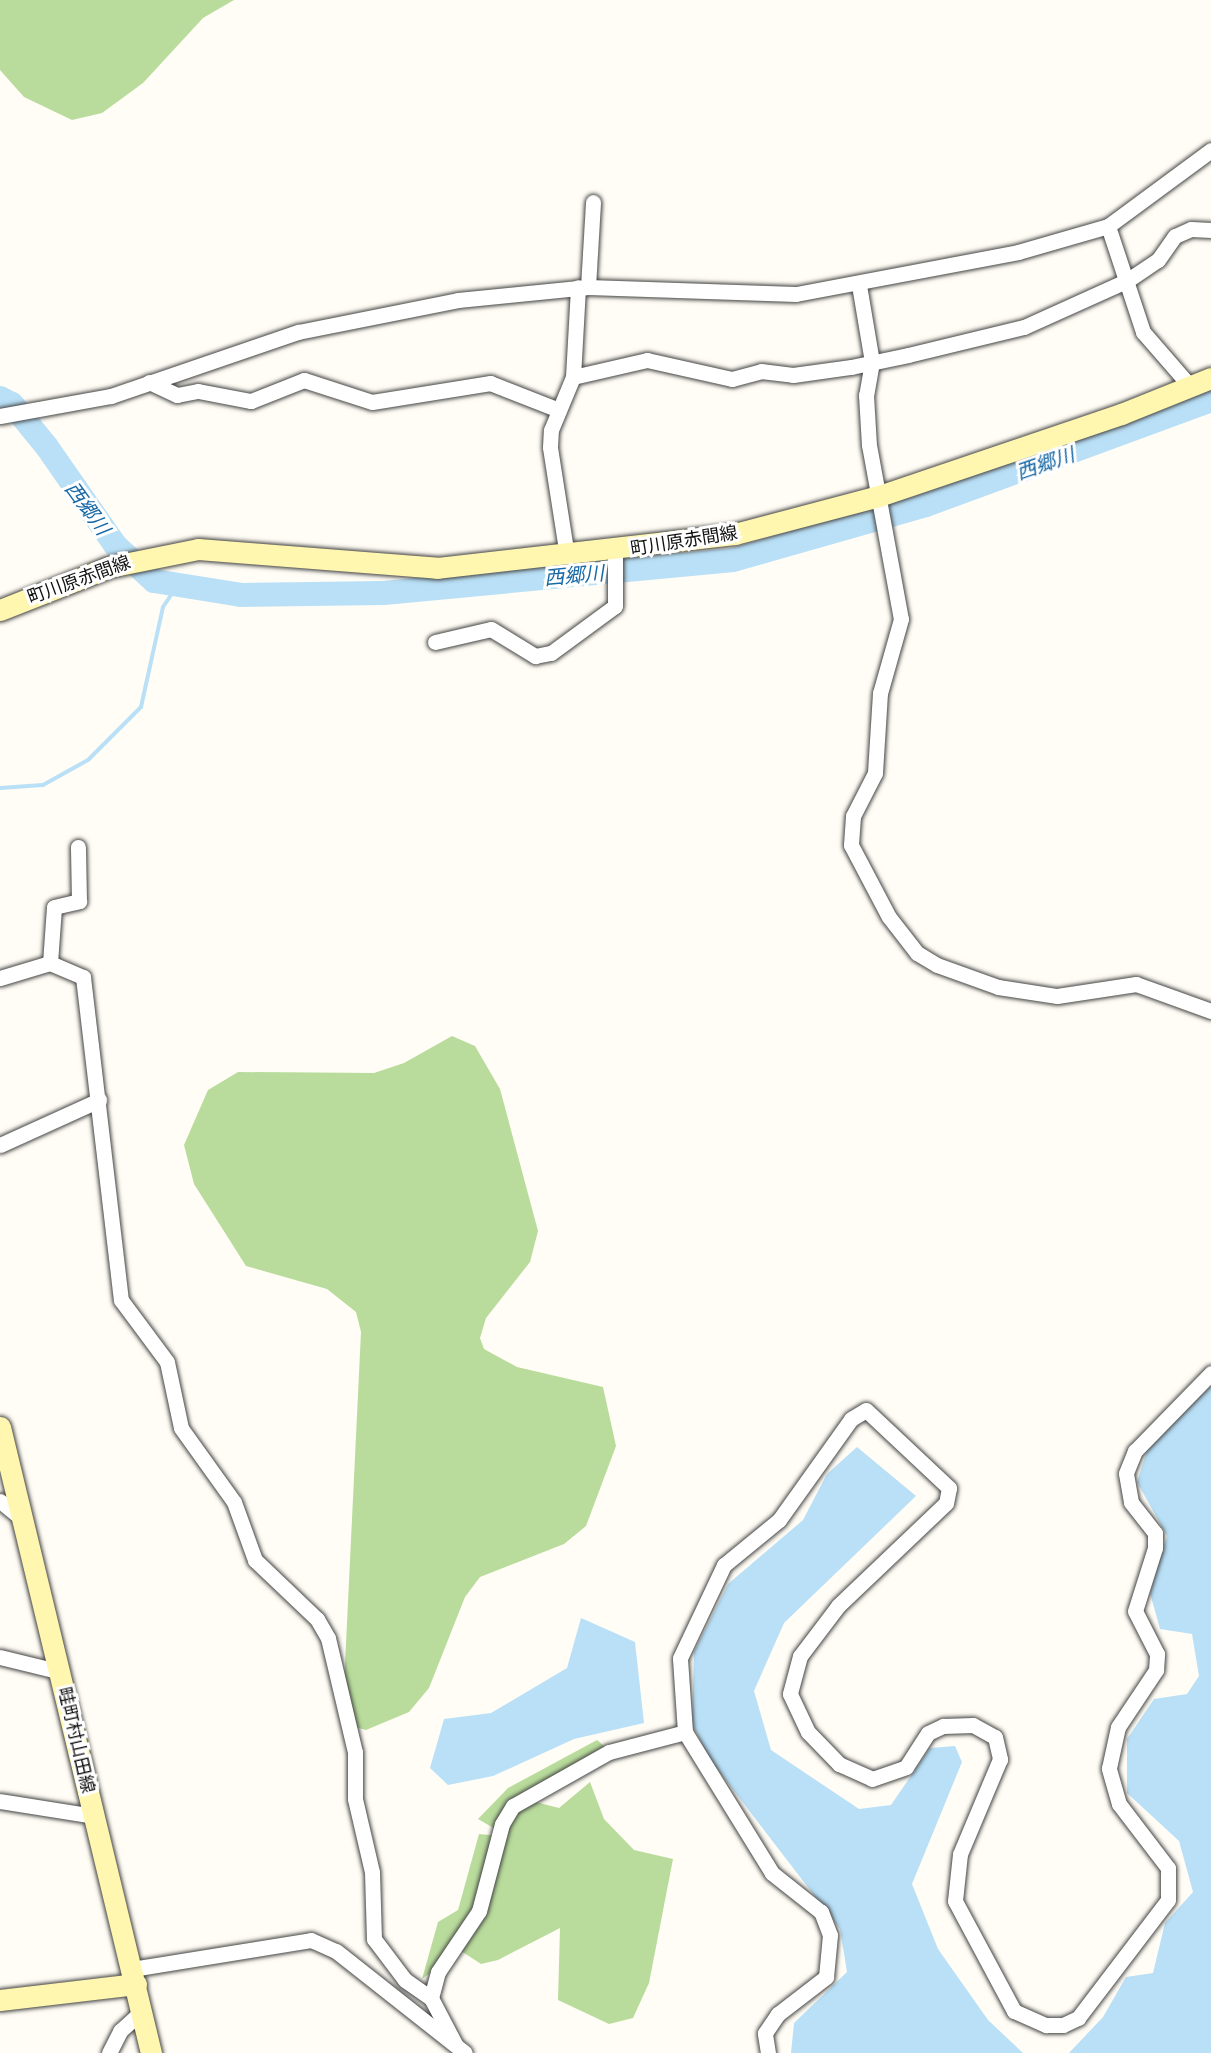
<!DOCTYPE html>
<meta charset="utf-8">
<style>
body{margin:0}
#map{position:relative;width:1211px;height:2053px;overflow:hidden;background:#fffdf5;font-family:"IBM Plex Serif","Noto Sans JP",serif}
div>[style]{position:absolute}
.forest>*{inset:0;background:#b9dc9c}
.water>*{inset:0;background:#b9e0f7}
.stream>*{height:4px;margin:-2px;padding:0 2px;transform-origin:2px;border-radius:2px;background:#b9e0f7}
.river>*{height:24px;margin:-12px;padding:0 12px;transform-origin:12px;border-radius:12px;background:#b9e0f7}
.roads{filter:drop-shadow(0 0 2px #444) drop-shadow(0 0 2px #444)}
.street>*{height:15px;margin:-7.5px;padding:0 7.5px;transform-origin:7.5px;border-radius:7.5px;background:#fff}
.secondary>*{height:21px;margin:-10.5px;padding:0 10.5px;transform-origin:10.5px;border-radius:10.5px;background:#fff6b0}
span{translate:-50% -50%;white-space:nowrap;text-align:center;line-height:1.15;-webkit-text-stroke:6px #fff;paint-order:stroke}
.street-label{font-size:18px;color:#111}
.water-label{font-size:20px;color:#1768a6;font-style:italic}
</style>
<div id="map">
<div class="forest">
<i style="clip-path:polygon(0 0,234px 0,203px 18px,143px 83px,102px 113px,72px 120px,24px 97px,0 70px)"></i>
<i style="clip-path:polygon(452px 1036px,475px 1046px,500px 1089px,538px 1231px,530px 1262px,486px 1318px,480px 1338px,484px 1349px,517px 1367px,603px 1387px,616px 1446px,586px 1526px,564px 1544px,480px 1577px,465px 1597px,429px 1688px,409px 1712px,366px 1730px,355px 1727px,344px 1685px,361px 1332px,356px 1312px,327px 1289px,246px 1266px,194px 1184px,184px 1145px,208px 1090px,238px 1072px,374px 1073px,404px 1063px)"></i>
<i style="clip-path:polygon(597px 1740px,611px 1752px,532px 1801px,559px 1808px,590px 1782px,604px 1819px,634px 1850px,673px 1859px,649px 1983px,633px 2018px,609px 2024px,558px 2000px,560px 1928px,498px 1960px,481px 1964px,461px 1951px,422px 1979px,438px 1922px,458px 1910px,479px 1834px,509px 1837px,478px 1819px,508px 1788px)"></i>
</div>
<div class="water">
<i style="clip-path:polygon(1211px 1386px,1211px 2053px,1069px 2053px,1103px 2017px,1126px 1977px,1153px 1973px,1165px 1923px,1193px 1892px,1179px 1841px,1127px 1793px,1127px 1739px,1154px 1699px,1187px 1694px,1199px 1676px,1192px 1634px,1160px 1629px,1150px 1593px,1167px 1536px,1137px 1482px,1149px 1444px)"></i>
<i style="clip-path:polygon(857px 1447px,916px 1496px,784px 1623px,754px 1691px,771px 1750px,859px 1809px,891px 1805px,930px 1748px,955px 1746px,962px 1762px,912px 1884px,938px 1949px,988px 2020px,1023px 2053px,791px 2053px,794px 2023px,847px 1972px,840px 1929px,711px 1761px,692px 1724px,694px 1652px,728px 1584px,803px 1520px,827px 1474px)"></i>
<i style="clip-path:polygon(581px 1618px,635px 1642px,644px 1723px,574px 1739px,493px 1776px,448px 1785px,430px 1768px,444px 1719px,491px 1713px,567px 1668px)"></i>
</div>
<div class="stream">
<i style="left:0;top:788px;width:43px;rotate:-4deg"></i>
<i style="left:43px;top:785px;width:51px;rotate:-29.1deg"></i>
<i style="left:88px;top:760px;width:75px;rotate:-45deg"></i>
<i style="left:141px;top:707px;width:102px;rotate:-77.6deg"></i>
<i style="left:163px;top:607px;width:23px;rotate:-56deg"></i>
</div>
<div class="river">
<i style="left:0;top:398px;width:13px;rotate:27deg"></i>
<i style="left:12px;top:404px;width:55px;rotate:50.9deg"></i>
<i style="left:47px;top:447px;width:119px;rotate:55.2deg"></i>
<i style="left:115px;top:545px;width:53px;rotate:42.7deg"></i>
<i style="left:154px;top:581px;width:88px;rotate:9.1deg"></i>
<i style="left:241px;top:595px;width:143px;rotate:-0.8deg"></i>
<i style="left:384px;top:593px;width:351px;rotate:-5.4deg"></i>
<i style="left:733px;top:560px;width:201px;rotate:-15.9deg"></i>
<i style="left:926px;top:505px;width:304px;rotate:-20.2deg"></i>
</div>
<div class="roads">
<div class="street">
<i style="left:1108px;top:226px;width:112px;rotate:71.7deg"></i>
<i style="left:1143px;top:332px;width:72px;rotate:49deg"></i>
<i style="left:859px;top:285px;width:78px;rotate:80.4deg"></i>
<i style="left:872px;top:362px;width:34px;rotate:100deg"></i>
<i style="left:866px;top:395px;width:50px;rotate:86.6deg"></i>
<i style="left:869px;top:445px;width:177px;rotate:79.6deg"></i>
<i style="left:901px;top:619px;width:77px;rotate:105.8deg"></i>
<i style="left:880px;top:693px;width:80px;rotate:93.6deg"></i>
<i style="left:875px;top:773px;width:48px;rotate:117.1deg"></i>
<i style="left:853px;top:816px;width:29px;rotate:94deg"></i>
<i style="left:851px;top:845px;width:81px;rotate:62.2deg"></i>
<i style="left:889px;top:917px;width:46px;rotate:52.1deg"></i>
<i style="left:917px;top:953px;width:23px;rotate:31deg"></i>
<i style="left:937px;top:965px;width:65px;rotate:19.8deg"></i>
<i style="left:998px;top:987px;width:60px;rotate:8.7deg"></i>
<i style="left:1057px;top:996px;width:80px;rotate:-8.6deg"></i>
<i style="left:1136px;top:984px;width:80px;rotate:19.8deg"></i>
<i style="left:588px;top:287px;width:85px;rotate:-86.6deg"></i>
<i style="left:573px;top:377px;width:76px;rotate:-12.9deg"></i>
<i style="left:647px;top:360px;width:87px;rotate:12.6deg"></i>
<i style="left:732px;top:379px;width:30px;rotate:-15deg"></i>
<i style="left:761px;top:371px;width:32px;rotate:7deg"></i>
<i style="left:793px;top:375px;width:59px;rotate:-7.9deg"></i>
<i style="left:851px;top:367px;width:58px;rotate:-11.9deg"></i>
<i style="left:908px;top:355px;width:119px;rotate:-13.6deg"></i>
<i style="left:1024px;top:327px;width:114px;rotate:-24.3deg"></i>
<i style="left:1128px;top:280px;width:36px;rotate:-34deg"></i>
<i style="left:1158px;top:260px;width:29px;rotate:-55deg"></i>
<i style="left:1175px;top:236px;width:17px;rotate:-24deg"></i>
<i style="left:1191px;top:229px;width:20px;rotate:3deg"></i>
<i style="left:149px;top:382px;width:31px;rotate:25deg"></i>
<i style="left:177px;top:395px;width:21px;rotate:-11deg"></i>
<i style="left:198px;top:391px;width:54px;rotate:10.7deg"></i>
<i style="left:251px;top:401px;width:57px;rotate:-21.6deg"></i>
<i style="left:304px;top:380px;width:71px;rotate:17.9deg"></i>
<i style="left:372px;top:402px;width:120px;rotate:-9.1deg"></i>
<i style="left:490px;top:383px;width:74px;rotate:21.4deg"></i>
<i style="left:0;top:416px;width:113px;rotate:-10.2deg"></i>
<i style="left:111px;top:396px;width:198px;rotate:-18.9deg"></i>
<i style="left:298px;top:332px;width:163px;rotate:-11.3deg"></i>
<i style="left:458px;top:300px;width:131px;rotate:-5.7deg"></i>
<i style="left:588px;top:287px;width:208px;rotate:1.9deg"></i>
<i style="left:796px;top:294px;width:226px;rotate:-10.7deg"></i>
<i style="left:1018px;top:252px;width:94px;rotate:-16.1deg"></i>
<i style="left:1108px;top:226px;width:128px;rotate:-36.4deg"></i>
<i style="left:567px;top:556px;width:110px;rotate:-98.9deg"></i>
<i style="left:550px;top:447px;width:17px;rotate:-87deg"></i>
<i style="left:551px;top:430px;width:57px;rotate:-67.5deg"></i>
<i style="left:573px;top:377px;width:90px;rotate:-86.8deg"></i>
<i style="left:435px;top:642px;width:57px;rotate:-13.1deg"></i>
<i style="left:491px;top:629px;width:52px;rotate:31.5deg"></i>
<i style="left:535px;top:656px;width:16px;rotate:-11deg"></i>
<i style="left:551px;top:653px;width:79px;rotate:-36.3deg"></i>
<i style="left:615px;top:606px;width:55px;rotate:-90deg"></i>
<i style="left:50px;top:963px;width:56px;rotate:-85.9deg"></i>
<i style="left:54px;top:907px;width:26px;rotate:-13deg"></i>
<i style="left:79px;top:901px;width:54px;rotate:-91.1deg"></i>
<i style="left:0;top:978px;width:52px;rotate:-16.7deg"></i>
<i style="left:50px;top:963px;width:36px;rotate:23deg"></i>
<i style="left:83px;top:977px;width:325px;rotate:83.3deg"></i>
<i style="left:121px;top:1300px;width:77px;rotate:53.4deg"></i>
<i style="left:167px;top:1362px;width:67px;rotate:78deg"></i>
<i style="left:181px;top:1428px;width:91px;rotate:54.4deg"></i>
<i style="left:234px;top:1502px;width:62px;rotate:70.1deg"></i>
<i style="left:255px;top:1560px;width:86px;rotate:43.6deg"></i>
<i style="left:317px;top:1619px;width:22px;rotate:60deg"></i>
<i style="left:328px;top:1638px;width:117px;rotate:76.7deg"></i>
<i style="left:355px;top:1752px;width:47px;rotate:90deg"></i>
<i style="left:355px;top:1799px;width:75px;rotate:76.9deg"></i>
<i style="left:372px;top:1872px;width:67px;rotate:88.3deg"></i>
<i style="left:374px;top:1939px;width:51px;rotate:52.9deg"></i>
<i style="left:405px;top:1980px;width:32px;rotate:35deg"></i>
<i style="left:431px;top:1998px;width:52px;rotate:62.4deg"></i>
<i style="left:0;top:1145px;width:109px;rotate:-24.4deg"></i>
<i style="left:0;top:1501px;width:26px;rotate:39deg"></i>
<i style="left:0;top:1657px;width:63px;rotate:13.8deg"></i>
<i style="left:0;top:1801px;width:95px;rotate:9.1deg"></i>
<i style="left:132px;top:1969px;width:181px;rotate:-9.2deg"></i>
<i style="left:311px;top:1940px;width:27px;rotate:24deg"></i>
<i style="left:336px;top:1951px;width:164px;rotate:38.3deg"></i>
<i style="left:431px;top:1998px;width:27px;rotate:-75deg"></i>
<i style="left:438px;top:1972px;width:73px;rotate:-56.1deg"></i>
<i style="left:479px;top:1911px;width:90px;rotate:-75.2deg"></i>
<i style="left:502px;top:1824px;width:21px;rotate:-59deg"></i>
<i style="left:513px;top:1806px;width:110px;rotate:-29.4deg"></i>
<i style="left:609px;top:1752px;width:79px;rotate:-14.7deg"></i>
<i style="left:109px;top:2053px;width:25px;rotate:-63deg"></i>
<i style="left:120px;top:2031px;width:30px;rotate:-42deg"></i>
<i style="left:768px;top:2053px;width:20px;rotate:-99deg"></i>
<i style="left:765px;top:2033px;width:23px;rotate:-56deg"></i>
<i style="left:778px;top:2014px;width:61px;rotate:-37.6deg"></i>
<i style="left:826px;top:1977px;width:42px;rotate:-84.6deg"></i>
<i style="left:830px;top:1935px;width:25px;rotate:-111deg"></i>
<i style="left:821px;top:1912px;width:63px;rotate:-141.5deg"></i>
<i style="left:772px;top:1873px;width:166px;rotate:-121.7deg"></i>
<i style="left:685px;top:1732px;width:74px;rotate:-93.9deg"></i>
<i style="left:680px;top:1658px;width:103px;rotate:-64.7deg"></i>
<i style="left:724px;top:1565px;width:71px;rotate:-39.3deg"></i>
<i style="left:779px;top:1520px;width:124px;rotate:-54.5deg"></i>
<i style="left:851px;top:1419px;width:17px;rotate:-31deg"></i>
<i style="left:866px;top:1410px;width:114px;rotate:43.2deg"></i>
<i style="left:949px;top:1488px;width:15px;rotate:101deg"></i>
<i style="left:946px;top:1503px;width:149px;rotate:136.4deg"></i>
<i style="left:838px;top:1606px;width:63px;rotate:127.2deg"></i>
<i style="left:800px;top:1656px;width:39px;rotate:105deg"></i>
<i style="left:790px;top:1694px;width:42px;rotate:64.7deg"></i>
<i style="left:808px;top:1732px;width:45px;rotate:45.9deg"></i>
<i style="left:839px;top:1764px;width:36px;rotate:24deg"></i>
<i style="left:872px;top:1779px;width:36px;rotate:-19deg"></i>
<i style="left:906px;top:1767px;width:40px;rotate:-57.1deg"></i>
<i style="left:928px;top:1733px;width:17px;rotate:-25deg"></i>
<i style="left:943px;top:1726px;width:30px;rotate:-2deg"></i>
<i style="left:973px;top:1725px;width:25px;rotate:29deg"></i>
<i style="left:995px;top:1737px;width:23px;rotate:77deg"></i>
<i style="left:1000px;top:1759px;width:103px;rotate:112.8deg"></i>
<i style="left:960px;top:1854px;width:47px;rotate:96.1deg"></i>
<i style="left:955px;top:1901px;width:125px;rotate:61.8deg"></i>
<i style="left:1014px;top:2011px;width:35px;rotate:24deg"></i>
<i style="left:1046px;top:2025px;width:17px"></i>
<i style="left:1063px;top:2025px;width:17px;rotate:-25deg"></i>
<i style="left:1078px;top:2018px;width:148px;rotate:-52.7deg"></i>
<i style="left:1168px;top:1900px;width:32px;rotate:-90deg"></i>
<i style="left:1168px;top:1868px;width:81px;rotate:-127.4deg"></i>
<i style="left:1119px;top:1804px;width:37px;rotate:-106deg"></i>
<i style="left:1109px;top:1768px;width:42px;rotate:-77.6deg"></i>
<i style="left:1118px;top:1727px;width:69px;rotate:-56.3deg"></i>
<i style="left:1156px;top:1670px;width:16px;rotate:-86deg"></i>
<i style="left:1157px;top:1654px;width:48px;rotate:-117.1deg"></i>
<i style="left:1135px;top:1611px;width:66px;rotate:-72.4deg"></i>
<i style="left:1155px;top:1548px;width:15px;rotate:-90deg"></i>
<i style="left:1155px;top:1533px;width:39px;rotate:-128deg"></i>
<i style="left:1131px;top:1502px;width:29px;rotate:-100deg"></i>
<i style="left:1126px;top:1473px;width:24px;rotate:-68deg"></i>
<i style="left:1135px;top:1451px;width:109px;rotate:-45.7deg"></i>
</div>
<div class="secondary">
<i style="left:0;top:610px;width:117px;rotate:-21.5deg"></i>
<i style="left:109px;top:567px;width:91px;rotate:-11.4deg"></i>
<i style="left:198px;top:549px;width:240px;rotate:4.5deg"></i>
<i style="left:437px;top:568px;width:300px;rotate:-6.5deg"></i>
<i style="left:735px;top:534px;width:149px;rotate:-14.8deg"></i>
<i style="left:879px;top:496px;width:256px;rotate:-18.7deg"></i>
<i style="left:1121px;top:414px;width:97px;rotate:-21.8deg"></i>
<i style="left:0;top:1427px;width:644px;rotate:76.44deg"></i>
<i style="left:0;top:2000px;width:137px;rotate:-6.7deg"></i>
</div>
</div>
<div class="street-label">
<span style="left:684px;top:541px;rotate:-9deg">町川原赤間線</span>
<span style="left:79px;top:580px;rotate:-20deg">町川原赤間線</span>
<span style="left:76px;top:1740px;rotate:77deg">畦町村山田線</span>
</div>
<div class="water-label">
<span style="left:1045px;top:463px;rotate:-19deg">西郷川</span>
<span style="left:88px;top:508px;rotate:54deg">西郷川</span>
<span style="left:574px;top:575px;rotate:-5deg">西郷川</span>
</div>
</div>
